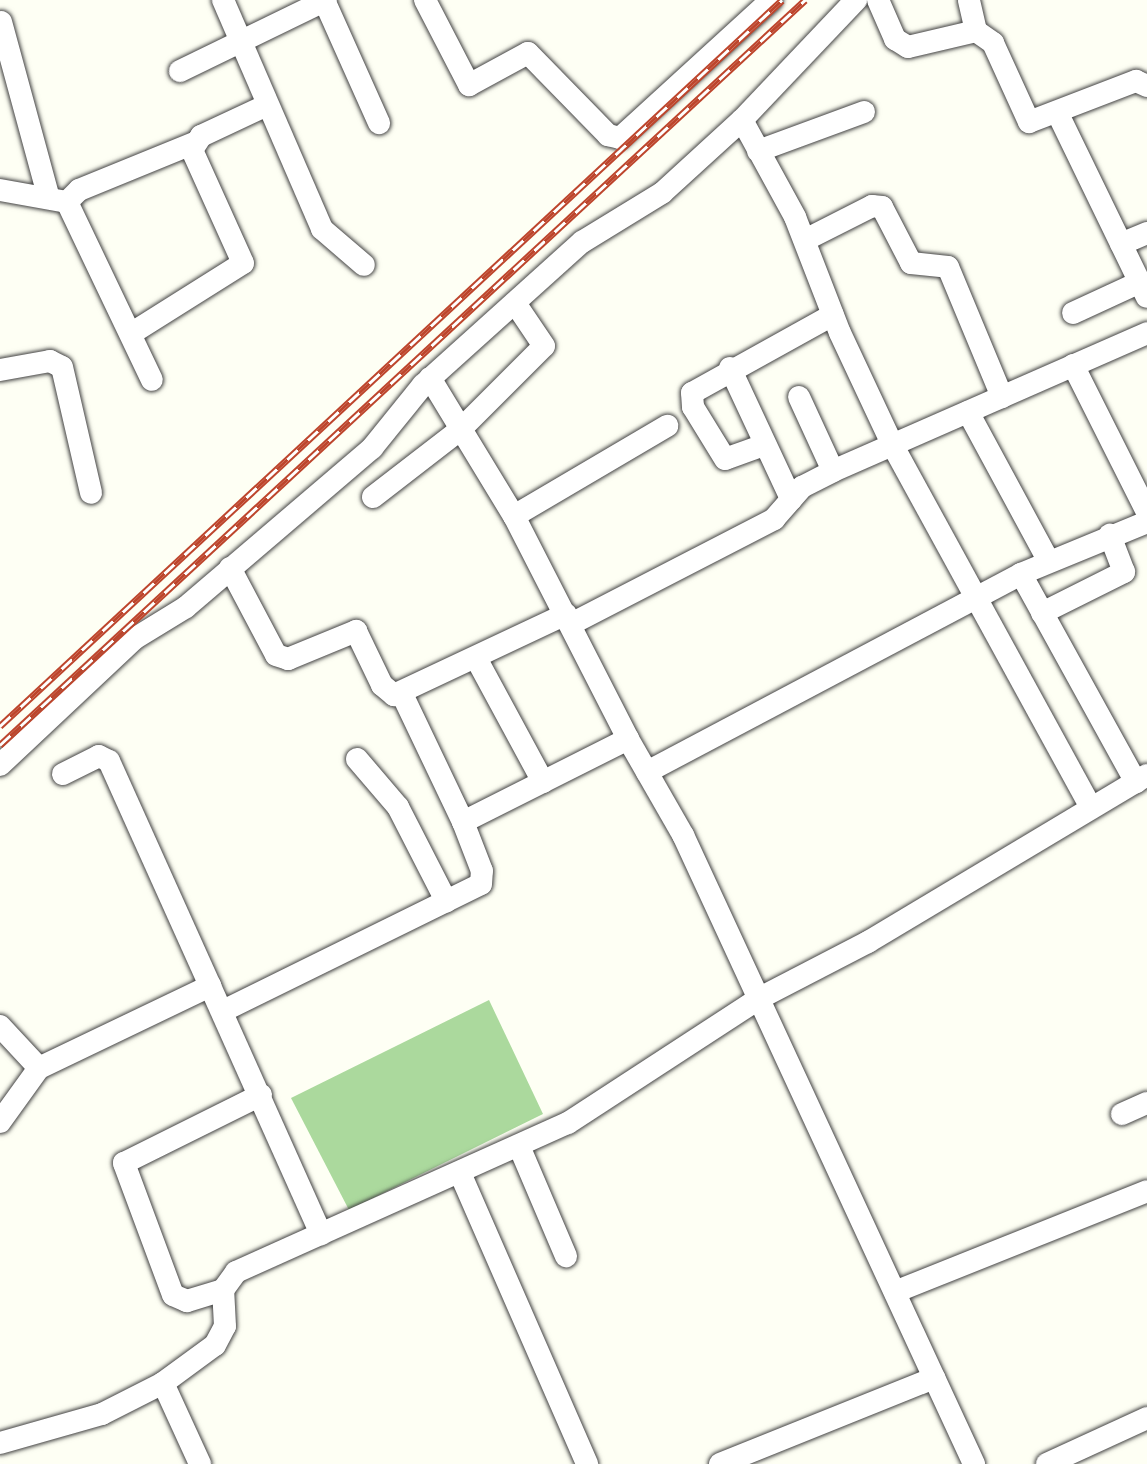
<!DOCTYPE html>
<style>
body{margin:0}
#map{position:relative;width:1147px;height:1464px;overflow:hidden;background:#fefff4;font-family:"Noto Serif",serif}
div>[style]{position:absolute}
.forest>*{inset:0;background:#abd99d}
.roads{filter:drop-shadow(0 0 2px #434343) drop-shadow(0 0 2px #434343)}
.minor>*{height:22px;margin:-11px;padding:0 11px;transform-origin:11px;border-radius:11px;background:#fff}
.rail>*{height:7px;margin-top:-3.5px;transform-origin:0;background:repeating-linear-gradient(90deg,#fff 0 14px,#bd452c 0 28px);box-sizing:border-box;border-block:2px solid #bd452c}
span{translate:-50% -50%;white-space:nowrap;text-align:center;line-height:1.15;-webkit-text-stroke:6px #fff;paint-order:stroke}
</style>
<div id="map">
<div class="forest">
<i style="clip-path:polygon(489px 1000px,543px 1114px,349px 1210px,291px 1098px)"></i>
</div>
<div class="roads">
<div class="minor">
<i style="left:223px;top:0;width:249px;rotate:66.6deg"></i>
<i style="left:322px;top:229px;width:55px;rotate:40.6deg"></i>
<i style="left:324px;top:0;width:135px;rotate:65.9deg"></i>
<i style="left:425px;top:0;width:96px;rotate:62.6deg"></i>
<i style="left:469px;top:85px;width:67px;rotate:-28.5deg"></i>
<i style="left:528px;top:53px;width:115px;rotate:45.7deg"></i>
<i style="left:608px;top:135px;width:12px;rotate:14deg"></i>
<i style="left:620px;top:138px;width:205px;rotate:-42.4deg"></i>
<i style="left:878px;top:0;width:43px;rotate:66.4deg"></i>
<i style="left:895px;top:39px;width:15px;rotate:32deg"></i>
<i style="left:908px;top:47px;width:70px;rotate:-13.2deg"></i>
<i style="left:976px;top:31px;width:32px;rotate:-103deg"></i>
<i style="left:1px;top:22px;width:179px;rotate:74.8deg"></i>
<i style="left:976px;top:31px;width:21px;rotate:35deg"></i>
<i style="left:993px;top:43px;width:87px;rotate:65.5deg"></i>
<i style="left:1029px;top:122px;width:115px;rotate:-21deg"></i>
<i style="left:1136px;top:81px;width:12px;rotate:24deg"></i>
<i style="left:180px;top:71px;width:162px;rotate:-25.9deg"></i>
<i style="left:1058px;top:114px;width:203px;rotate:64.1deg"></i>
<i style="left:742px;top:120px;width:111px;rotate:61.3deg"></i>
<i style="left:795px;top:217px;width:124px;rotate:68.8deg"></i>
<i style="left:840px;top:333px;width:125px;rotate:64.9deg"></i>
<i style="left:893px;top:446px;width:410px;rotate:61.3deg"></i>
<i style="left:758px;top:151px;width:113px;rotate:-20.2deg"></i>
<i style="left:0;top:190px;width:68px;rotate:10.2deg"></i>
<i style="left:67px;top:202px;width:197px;rotate:64.5deg"></i>
<i style="left:67px;top:202px;width:17px;rotate:-45deg"></i>
<i style="left:79px;top:190px;width:124px;rotate:-22.2deg"></i>
<i style="left:805px;top:240px;width:75px;rotate:-26.9deg"></i>
<i style="left:872px;top:206px;width:10px;rotate:6deg"></i>
<i style="left:882px;top:207px;width:63px;rotate:62.6deg"></i>
<i style="left:911px;top:263px;width:37px;rotate:6deg"></i>
<i style="left:948px;top:267px;width:141px;rotate:67.4deg"></i>
<i style="left:1121px;top:244px;width:28px;rotate:-23deg"></i>
<i style="left:1073px;top:313px;width:74px;rotate:-24.8deg"></i>
<i style="left:132px;top:333px;width:131px;rotate:-32.2deg"></i>
<i style="left:243px;top:263px;width:124px;rotate:-114.3deg"></i>
<i style="left:192px;top:150px;width:17px;rotate:-57deg"></i>
<i style="left:201px;top:136px;width:71px;rotate:-25.1deg"></i>
<i style="left:1073px;top:365px;width:165px;rotate:63.3deg"></i>
<i style="left:730px;top:368px;width:145px;rotate:65deg"></i>
<i style="left:0;top:370px;width:51px;rotate:-10.2deg"></i>
<i style="left:50px;top:361px;width:13px;rotate:27deg"></i>
<i style="left:62px;top:367px;width:129px;rotate:77deg"></i>
<i style="left:430px;top:378px;width:162px;rotate:58.7deg"></i>
<i style="left:514px;top:516px;width:250px;rotate:62.9deg"></i>
<i style="left:628px;top:739px;width:111px;rotate:60.2deg"></i>
<i style="left:683px;top:835px;width:693px;rotate:65.17deg"></i>
<i style="left:799px;top:397px;width:81px;rotate:65.3deg"></i>
<i style="left:968px;top:412px;width:170px;rotate:61.6deg"></i>
<i style="left:764px;top:445px;width:41px;rotate:160.3deg"></i>
<i style="left:725px;top:459px;width:61px;rotate:-121.6deg"></i>
<i style="left:693px;top:407px;width:14px;rotate:-94deg"></i>
<i style="left:692px;top:393px;width:161px;rotate:-29deg"></i>
<i style="left:373px;top:497px;width:111px;rotate:-37.7deg"></i>
<i style="left:461px;top:429px;width:117px;rotate:-45deg"></i>
<i style="left:544px;top:346px;width:52px;rotate:-124deg"></i>
<i style="left:514px;top:516px;width:178px;rotate:-30.5deg"></i>
<i style="left:230px;top:568px;width:98px;rotate:62.1deg"></i>
<i style="left:276px;top:655px;width:13px;rotate:18deg"></i>
<i style="left:288px;top:659px;width:74px;rotate:-22.4deg"></i>
<i style="left:356px;top:631px;width:60px;rotate:64.3deg"></i>
<i style="left:382px;top:685px;width:16px;rotate:40deg"></i>
<i style="left:394px;top:695px;width:190px;rotate:-25.2deg"></i>
<i style="left:1021px;top:574px;width:238px;rotate:61.1deg"></i>
<i style="left:1042px;top:613px;width:92px;rotate:-26.6deg"></i>
<i style="left:1124px;top:572px;width:40px;rotate:-111deg"></i>
<i style="left:571px;top:624px;width:229px;rotate:-27.3deg"></i>
<i style="left:774px;top:519px;width:43px;rotate:-48.8deg"></i>
<i style="left:802px;top:487px;width:35px;rotate:-27deg"></i>
<i style="left:833px;top:471px;width:343px;rotate:-23.7deg"></i>
<i style="left:476px;top:658px;width:141px;rotate:61.6deg"></i>
<i style="left:402px;top:694px;width:142px;rotate:64.5deg"></i>
<i style="left:357px;top:759px;width:63px;rotate:49.5deg"></i>
<i style="left:398px;top:807px;width:106px;rotate:62.9deg"></i>
<i style="left:0;top:765px;width:184px;rotate:-43.2deg"></i>
<i style="left:134px;top:639px;width:61px;rotate:-31.6deg"></i>
<i style="left:186px;top:607px;width:245px;rotate:-40.5deg"></i>
<i style="left:372px;top:448px;width:81px;rotate:-51deg"></i>
<i style="left:423px;top:385px;width:214px;rotate:-42deg"></i>
<i style="left:582px;top:242px;width:94px;rotate:-31.5deg"></i>
<i style="left:662px;top:193px;width:108px;rotate:-42.4deg"></i>
<i style="left:742px;top:120px;width:166px;rotate:-46.5deg"></i>
<i style="left:647px;top:772px;width:423px;rotate:-27.9deg"></i>
<i style="left:1021px;top:574px;width:136px;rotate:-22.4deg"></i>
<i style="left:63px;top:774px;width:40px;rotate:-26.6deg"></i>
<i style="left:99px;top:756px;width:11px;rotate:27deg"></i>
<i style="left:109px;top:761px;width:247px;rotate:65.8deg"></i>
<i style="left:225px;top:1010px;width:285px;rotate:-26.2deg"></i>
<i style="left:481px;top:884px;width:13px;rotate:-86deg"></i>
<i style="left:482px;top:871px;width:53px;rotate:-111.2deg"></i>
<i style="left:463px;top:822px;width:185px;rotate:-26.7deg"></i>
<i style="left:0;top:1026px;width:57px;rotate:47.1deg"></i>
<i style="left:39px;top:1068px;width:190px;rotate:-25.6deg"></i>
<i style="left:210px;top:986px;width:272px;rotate:65.9deg"></i>
<i style="left:1122px;top:1114px;width:27px;rotate:-24deg"></i>
<i style="left:0;top:1122px;width:67px;rotate:-54.2deg"></i>
<i style="left:519px;top:1146px;width:120px;rotate:66.9deg"></i>
<i style="left:460px;top:1173px;width:318px;rotate:66.4deg"></i>
<i style="left:223px;top:1290px;width:38px;rotate:163deg"></i>
<i style="left:187px;top:1301px;width:15px;rotate:-157deg"></i>
<i style="left:173px;top:1295px;width:141px;rotate:-110.4deg"></i>
<i style="left:124px;top:1163px;width:153px;rotate:-26.4deg"></i>
<i style="left:895px;top:1292px;width:271px;rotate:-21.8deg"></i>
<i style="left:163px;top:1383px;width:89px;rotate:65.4deg"></i>
<i style="left:0;top:1443px;width:106px;rotate:-15.9deg"></i>
<i style="left:102px;top:1414px;width:68px;rotate:-26.9deg"></i>
<i style="left:163px;top:1383px;width:64px;rotate:-36.2deg"></i>
<i style="left:215px;top:1345px;width:21px;rotate:-62deg"></i>
<i style="left:225px;top:1326px;width:36px;rotate:-93deg"></i>
<i style="left:223px;top:1290px;width:22px;rotate:-54deg"></i>
<i style="left:236px;top:1272px;width:364px;rotate:-24.2deg"></i>
<i style="left:568px;top:1123px;width:229px;rotate:-33.1deg"></i>
<i style="left:760px;top:998px;width:122px;rotate:-27.4deg"></i>
<i style="left:868px;top:942px;width:325px;rotate:-30.9deg"></i>
<i style="left:720px;top:1464px;width:231px;rotate:-21.9deg"></i>
<i style="left:1047px;top:1464px;width:110px;rotate:-24.7deg"></i>
</div>
</div>
<div class="rail">
<i style="left:0;top:726px;width:1067px;rotate:-42.87deg"></i>
<i style="left:0;top:745px;width:1097px;rotate:-42.78deg"></i>
</div>
</div>
